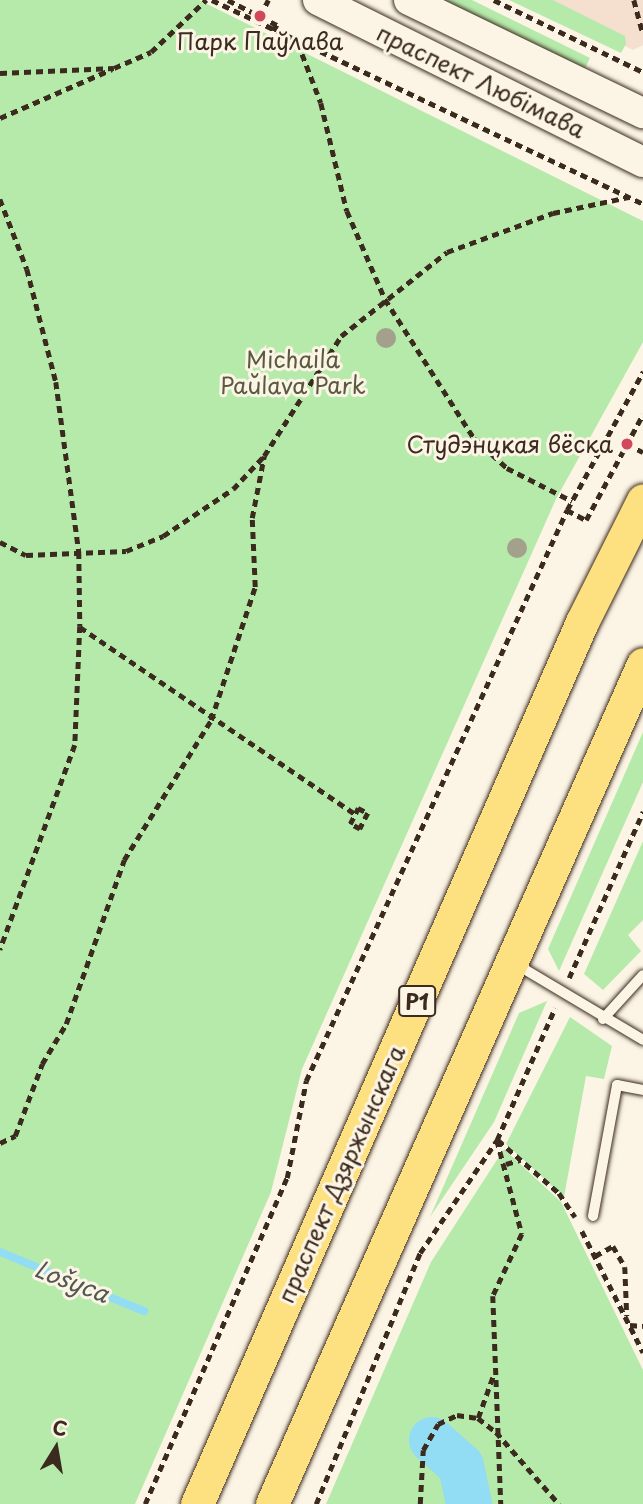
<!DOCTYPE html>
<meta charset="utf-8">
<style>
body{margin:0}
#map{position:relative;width:643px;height:1504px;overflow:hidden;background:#fcf5e5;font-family:"Playpen Sans",sans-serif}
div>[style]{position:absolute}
.built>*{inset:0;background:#f5dfcf}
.green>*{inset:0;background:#b6eaab}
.stream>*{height:8px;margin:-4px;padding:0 4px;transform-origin:4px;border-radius:4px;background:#92ddf3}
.river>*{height:46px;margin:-23px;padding:0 23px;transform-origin:23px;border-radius:23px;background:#92ddf3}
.path>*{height:4.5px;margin-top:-2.25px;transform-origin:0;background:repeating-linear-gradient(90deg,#3b2a1e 0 7px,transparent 0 12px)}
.roads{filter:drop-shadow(0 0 2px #3b2a1e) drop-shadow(0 0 2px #3b2a1e)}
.service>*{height:10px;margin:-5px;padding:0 5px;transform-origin:5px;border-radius:5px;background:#fcf5e5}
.secondary>*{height:30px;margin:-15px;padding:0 15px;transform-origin:15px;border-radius:15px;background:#fcf5e5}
.primary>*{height:33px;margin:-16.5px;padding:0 16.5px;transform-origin:16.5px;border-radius:16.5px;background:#fde080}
.trees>*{width:20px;height:20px;margin:-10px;border-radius:50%;background:#a3a08b}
.dots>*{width:19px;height:19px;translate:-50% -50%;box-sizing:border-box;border:4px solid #fcf5e5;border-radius:50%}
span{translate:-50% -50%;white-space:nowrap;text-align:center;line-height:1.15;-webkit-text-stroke:6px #fcf5e5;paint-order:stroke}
.shield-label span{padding:2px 5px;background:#fcf5e5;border:2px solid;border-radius:5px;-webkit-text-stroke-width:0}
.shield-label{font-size:21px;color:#3b2a1e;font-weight:700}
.poi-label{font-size:23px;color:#3b2a1e}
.right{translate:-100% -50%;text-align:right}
.street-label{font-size:23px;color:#3b2a1e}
.park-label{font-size:23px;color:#5a5a41}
.water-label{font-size:24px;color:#515753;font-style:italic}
.north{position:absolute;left:21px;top:1413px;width:70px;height:70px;-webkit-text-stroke:5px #fcf5e5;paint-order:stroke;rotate:11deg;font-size:19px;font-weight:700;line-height:28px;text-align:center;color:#3b2a1e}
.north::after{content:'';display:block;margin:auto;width:24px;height:32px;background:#3b2a1e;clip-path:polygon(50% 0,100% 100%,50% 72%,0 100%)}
</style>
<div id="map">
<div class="built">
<i style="clip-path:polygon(532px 0,643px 0,643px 45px,633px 50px)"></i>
</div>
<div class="green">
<i style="clip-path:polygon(0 0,199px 0,643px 221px,643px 342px,556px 499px,302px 1069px,271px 1192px,135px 1504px,0 1504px)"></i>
<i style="clip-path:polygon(438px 0,472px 0,590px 58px,584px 70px)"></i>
<i style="clip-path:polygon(509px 0,553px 0,625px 36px,626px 44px,621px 53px)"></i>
<i style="clip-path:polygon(643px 732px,643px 782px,559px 971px,548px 949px)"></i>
<i style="clip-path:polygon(643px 841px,643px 920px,628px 935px,641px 951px,603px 990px,584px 974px)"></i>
<i style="clip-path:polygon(547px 1001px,494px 1122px,430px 1217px,519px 1013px)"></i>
<i style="clip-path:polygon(570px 1017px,612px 1046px,604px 1079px,586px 1076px,564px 1197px,506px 1144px)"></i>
<i style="clip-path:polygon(504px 1149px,561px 1202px,643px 1370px,643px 1504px,326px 1504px,431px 1262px)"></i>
</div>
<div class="stream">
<i style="left:0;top:1252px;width:156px;rotate:22.3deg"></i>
</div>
<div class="river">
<i style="left:432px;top:1440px;width:39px;rotate:42deg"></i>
<i style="left:461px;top:1466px;width:39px;rotate:78deg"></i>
</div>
<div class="path">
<i style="left:212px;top:0;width:477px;rotate:25.3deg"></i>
<i style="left:228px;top:0;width:55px;rotate:27deg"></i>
<i style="left:277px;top:25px;width:7px;rotate:117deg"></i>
<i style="left:494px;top:0;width:165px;rotate:25.8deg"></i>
<i style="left:634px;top:0;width:35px;rotate:75deg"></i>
<i style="left:260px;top:16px;width:18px;rotate:-63deg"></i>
<i style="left:298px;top:43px;width:64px;rotate:69deg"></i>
<i style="left:321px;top:103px;width:111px;rotate:76.5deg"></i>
<i style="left:347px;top:211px;width:96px;rotate:66.6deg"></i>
<i style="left:385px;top:299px;width:165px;rotate:57.4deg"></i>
<i style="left:474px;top:438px;width:45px;rotate:42.3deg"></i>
<i style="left:507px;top:468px;width:73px;rotate:26.9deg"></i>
<i style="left:0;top:73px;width:114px;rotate:-2.5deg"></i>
<i style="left:114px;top:68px;width:40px;rotate:-23.4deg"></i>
<i style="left:151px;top:52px;width:76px;rotate:-43.4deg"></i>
<i style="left:0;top:118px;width:122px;rotate:-23.6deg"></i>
<i style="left:0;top:199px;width:75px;rotate:68.9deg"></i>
<i style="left:27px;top:269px;width:117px;rotate:75.6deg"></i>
<i style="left:56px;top:382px;width:172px;rotate:82.3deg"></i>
<i style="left:79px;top:552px;width:74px;rotate:89.2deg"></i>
<i style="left:80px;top:626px;width:119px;rotate:92.4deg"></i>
<i style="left:75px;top:745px;width:218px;rotate:110.1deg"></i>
<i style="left:627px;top:444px;width:18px;rotate:27deg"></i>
<i style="left:567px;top:510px;width:21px;rotate:28deg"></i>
<i style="left:586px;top:520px;width:120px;rotate:-61.7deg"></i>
<i style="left:0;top:542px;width:29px;rotate:27deg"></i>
<i style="left:26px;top:555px;width:100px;rotate:-2.3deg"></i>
<i style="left:126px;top:551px;width:40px;rotate:-22deg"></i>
<i style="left:163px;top:536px;width:84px;rotate:-33.9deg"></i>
<i style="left:233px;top:489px;width:45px;rotate:-46.8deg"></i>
<i style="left:264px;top:456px;width:143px;rotate:-57.3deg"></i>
<i style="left:341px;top:336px;width:135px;rotate:-38.4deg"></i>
<i style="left:447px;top:252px;width:113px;rotate:-20.2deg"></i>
<i style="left:553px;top:213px;width:78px;rotate:-11.9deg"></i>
<i style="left:80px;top:627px;width:333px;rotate:34.2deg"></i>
<i style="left:358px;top:808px;width:11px;rotate:27deg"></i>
<i style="left:368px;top:813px;width:18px;rotate:117deg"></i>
<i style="left:360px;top:829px;width:11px;rotate:-153deg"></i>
<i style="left:350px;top:824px;width:18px;rotate:-63deg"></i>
<i style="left:569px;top:978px;width:182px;rotate:-66deg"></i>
<i style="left:497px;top:1140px;width:97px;rotate:75.1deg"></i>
<i style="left:522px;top:1234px;width:68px;rotate:115.1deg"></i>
<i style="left:493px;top:1296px;width:208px;rotate:87.8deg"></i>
<i style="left:498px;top:1140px;width:81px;rotate:41deg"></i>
<i style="left:559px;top:1193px;width:29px;rotate:56deg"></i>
<i style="left:0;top:1143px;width:17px;rotate:-25deg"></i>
<i style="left:15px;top:1136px;width:77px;rotate:-69.4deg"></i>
<i style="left:42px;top:1064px;width:47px;rotate:-59deg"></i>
<i style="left:66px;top:1024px;width:174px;rotate:-70.5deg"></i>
<i style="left:124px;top:860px;width:165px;rotate:-58.1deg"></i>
<i style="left:211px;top:720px;width:140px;rotate:-71.7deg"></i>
<i style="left:255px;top:587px;width:69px;rotate:-92.5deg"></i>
<i style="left:252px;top:518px;width:63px;rotate:-79deg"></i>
<i style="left:506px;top:1164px;width:15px;rotate:-16deg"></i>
<i style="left:582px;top:1231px;width:136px;rotate:63.2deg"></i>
<i style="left:595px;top:1256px;width:21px;rotate:-29deg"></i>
<i style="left:613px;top:1246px;width:24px;rotate:60deg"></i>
<i style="left:625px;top:1267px;width:49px;rotate:87.7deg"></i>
<i style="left:630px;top:1325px;width:13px;rotate:4deg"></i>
<i style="left:478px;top:1418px;width:45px;rotate:-70.3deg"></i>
<i style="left:145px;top:1504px;width:356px;rotate:-66.5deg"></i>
<i style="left:287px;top:1178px;width:99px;rotate:-78.9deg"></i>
<i style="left:306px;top:1081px;width:628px;rotate:-65.44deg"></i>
<i style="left:567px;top:510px;width:158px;rotate:-61.2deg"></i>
<i style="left:316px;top:1504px;width:272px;rotate:-67.5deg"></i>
<i style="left:420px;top:1253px;width:137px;rotate:-55.7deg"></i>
<i style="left:497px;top:1140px;width:144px;rotate:-66.3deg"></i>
<i style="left:420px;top:1504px;width:54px;rotate:-86.8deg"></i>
<i style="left:423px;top:1450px;width:30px;rotate:-60deg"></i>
<i style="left:438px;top:1424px;width:21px;rotate:-25deg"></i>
<i style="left:457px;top:1415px;width:21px;rotate:8deg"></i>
<i style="left:478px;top:1418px;width:23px;rotate:38deg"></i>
<i style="left:496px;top:1432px;width:96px;rotate:48.8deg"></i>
</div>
<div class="roads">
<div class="service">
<i style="left:514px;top:963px;width:150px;rotate:30.8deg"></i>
<i style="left:603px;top:1019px;width:59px;rotate:-47.7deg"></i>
<i style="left:593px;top:1216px;width:133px;rotate:-79.6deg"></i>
<i style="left:617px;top:1085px;width:26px;rotate:11deg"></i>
</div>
<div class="secondary">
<i style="left:318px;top:0;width:363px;rotate:26.5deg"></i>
<i style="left:409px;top:0;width:260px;rotate:25.8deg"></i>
</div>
<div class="primary">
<i style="left:197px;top:1504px;width:962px;rotate:-66.42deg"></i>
<i style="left:582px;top:622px;width:136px;rotate:-63.4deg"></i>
<i style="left:272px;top:1504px;width:918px;rotate:-66.17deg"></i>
</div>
</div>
<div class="trees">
<i style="left:386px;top:338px"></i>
<i style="left:517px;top:548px"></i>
</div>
<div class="dots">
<i style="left:260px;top:16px;background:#d1495b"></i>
<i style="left:627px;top:444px;background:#d1495b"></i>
</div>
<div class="shield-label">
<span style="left:417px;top:1001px">Р1</span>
</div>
<div class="poi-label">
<span style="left:260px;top:41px">Парк Паўлава</span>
<span class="right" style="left:613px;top:444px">Студэнцкая вёска</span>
</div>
<div class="street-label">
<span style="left:481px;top:81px;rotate:26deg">праспект Любімава</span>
<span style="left:341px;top:1174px;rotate:-66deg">праспект Дзяржынскага</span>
</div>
<div class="park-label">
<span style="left:293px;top:372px">Michaila<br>Paŭlava Park</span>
</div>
<div class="water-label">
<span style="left:72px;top:1281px;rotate:21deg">Lošyca</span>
</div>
<div class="north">С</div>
</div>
